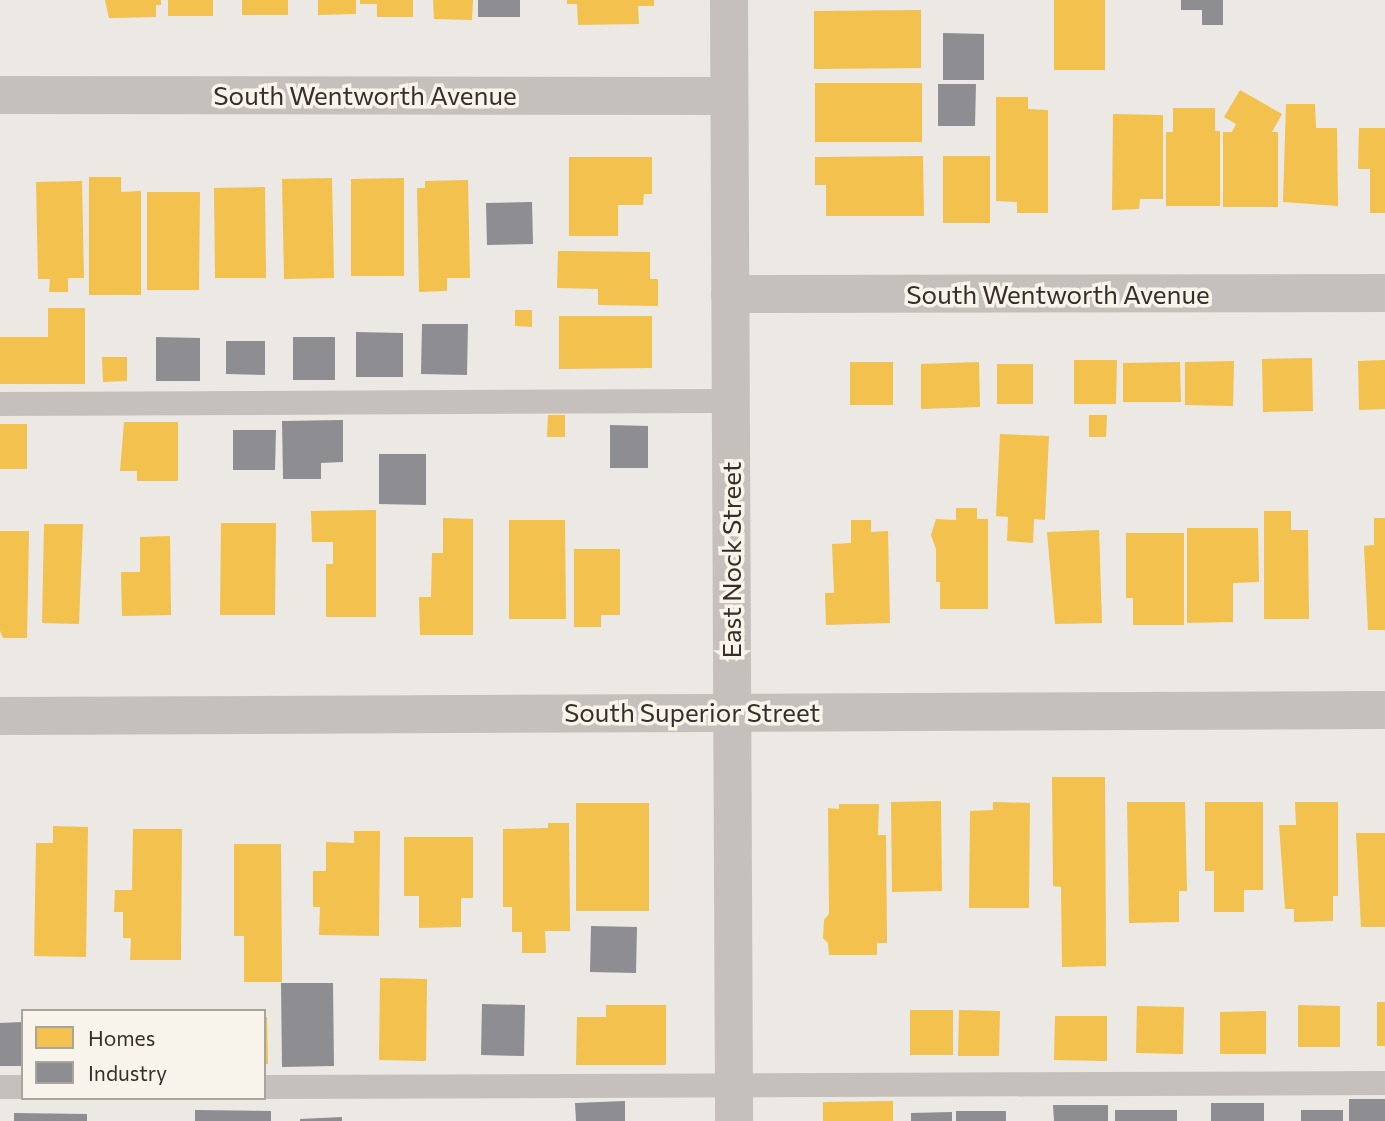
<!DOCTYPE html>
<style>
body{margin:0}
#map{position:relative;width:1385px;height:1121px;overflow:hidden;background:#ece8e3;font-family:Commissioner,sans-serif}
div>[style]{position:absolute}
.homes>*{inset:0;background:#f2c14e}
.industry>*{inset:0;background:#8d8d92}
.service>*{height:24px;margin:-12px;padding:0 12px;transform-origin:12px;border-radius:12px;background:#c5c0bb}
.minor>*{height:38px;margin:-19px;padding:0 19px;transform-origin:19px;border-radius:19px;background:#c5c0bb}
.tertiary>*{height:38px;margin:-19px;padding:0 19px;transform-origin:19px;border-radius:19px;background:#c5c0bb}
span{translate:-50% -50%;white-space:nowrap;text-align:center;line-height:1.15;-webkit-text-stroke:7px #f8f3eb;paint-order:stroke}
.street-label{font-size:26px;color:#362e2a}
.legend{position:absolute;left:21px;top:1009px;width:245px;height:91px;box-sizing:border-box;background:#f8f3eb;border:2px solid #aaa49e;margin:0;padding:9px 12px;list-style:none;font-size:21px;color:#362e2a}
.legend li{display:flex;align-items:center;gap:14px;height:35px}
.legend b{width:35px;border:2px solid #aaa49e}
</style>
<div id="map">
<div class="homes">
<i style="clip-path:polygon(105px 0,161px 0,161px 5px,156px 5px,156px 17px,109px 18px)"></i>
<i style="clip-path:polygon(168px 0,213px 0,213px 16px,168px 16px)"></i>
<i style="clip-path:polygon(242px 0,288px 0,288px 15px,242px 15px)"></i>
<i style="clip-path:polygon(318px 0,356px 0,356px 14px,318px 15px)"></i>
<i style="clip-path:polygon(360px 0,413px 0,413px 17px,377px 17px,377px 4px,360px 4px)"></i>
<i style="clip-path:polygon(433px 0,473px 0,472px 20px,434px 19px)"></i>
<i style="clip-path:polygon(567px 0,654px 0,654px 6px,638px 6px,639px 24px,578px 25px,577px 4px,567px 4px)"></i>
<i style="clip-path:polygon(1054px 0,1105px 0,1105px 70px,1054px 70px)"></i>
<i style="clip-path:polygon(921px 10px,921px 68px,814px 69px,814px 11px)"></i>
<i style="clip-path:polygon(815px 83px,922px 83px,922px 142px,815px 142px)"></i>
<i style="clip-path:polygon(1240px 90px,1282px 114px,1272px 132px,1278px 132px,1278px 207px,1223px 207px,1223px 132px,1232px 132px,1236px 124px,1224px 117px)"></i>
<i style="clip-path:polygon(996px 97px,1028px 97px,1028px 109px,1048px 110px,1048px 213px,1017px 213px,1017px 202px,996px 201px)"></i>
<i style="clip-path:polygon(1286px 104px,1315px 104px,1316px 128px,1337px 128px,1338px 206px,1283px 202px)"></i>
<i style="clip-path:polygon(1173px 108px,1215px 108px,1215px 131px,1220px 131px,1220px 206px,1166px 206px,1166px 132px,1173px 132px)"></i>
<i style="clip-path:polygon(1113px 114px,1163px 115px,1163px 199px,1140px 199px,1139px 209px,1112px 210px)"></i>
<i style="clip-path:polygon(1359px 128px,1385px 128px,1385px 213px,1370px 213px,1370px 169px,1358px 169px)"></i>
<i style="clip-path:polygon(923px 156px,924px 216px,826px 216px,826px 185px,815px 185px,815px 157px)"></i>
<i style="clip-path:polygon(943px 156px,990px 156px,990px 223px,943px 223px)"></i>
<i style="clip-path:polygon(569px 157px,652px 157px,652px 194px,644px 194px,643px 205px,618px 205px,618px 236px,569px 236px)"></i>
<i style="clip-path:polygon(89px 177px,121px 177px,121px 192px,141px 191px,141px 295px,89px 295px)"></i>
<i style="clip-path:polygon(332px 178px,334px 278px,284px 279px,282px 179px)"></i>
<i style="clip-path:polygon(404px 178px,404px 276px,351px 276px,351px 179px)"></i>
<i style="clip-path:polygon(468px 180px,470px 278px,447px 278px,447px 291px,419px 292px,417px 188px,425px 188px,425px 181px)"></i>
<i style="clip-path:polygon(82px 181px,84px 278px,68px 278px,68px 292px,49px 292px,50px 279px,38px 279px,36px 182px)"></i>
<i style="clip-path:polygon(265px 187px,266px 278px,215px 278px,214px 188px)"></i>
<i style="clip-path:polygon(147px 192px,200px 192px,199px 290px,147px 290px)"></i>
<i style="clip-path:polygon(558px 251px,650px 252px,650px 279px,658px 279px,658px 306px,598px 305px,598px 289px,557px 288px)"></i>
<i style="clip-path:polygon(48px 308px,85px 308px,85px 384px,0 384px,0 337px,48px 337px)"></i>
<i style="clip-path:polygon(515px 310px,532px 310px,532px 327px,515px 326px)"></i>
<i style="clip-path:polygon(559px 316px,652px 316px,652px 368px,559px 369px)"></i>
<i style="clip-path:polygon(102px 357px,127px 357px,127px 381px,103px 382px)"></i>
<i style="clip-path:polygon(1312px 358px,1313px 411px,1263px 412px,1262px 359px)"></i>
<i style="clip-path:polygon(1074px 360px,1117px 360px,1116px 404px,1074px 404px)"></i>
<i style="clip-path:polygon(1385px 360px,1385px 409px,1359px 410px,1358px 361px)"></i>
<i style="clip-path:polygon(1234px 361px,1233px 406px,1185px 405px,1185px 362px)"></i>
<i style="clip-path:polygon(850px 362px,893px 362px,893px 405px,850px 405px)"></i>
<i style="clip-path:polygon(979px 362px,980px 407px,921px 409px,921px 364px)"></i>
<i style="clip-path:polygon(1180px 362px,1181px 402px,1123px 402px,1123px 363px)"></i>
<i style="clip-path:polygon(997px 364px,1033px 364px,1033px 404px,997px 404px)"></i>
<i style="clip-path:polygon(548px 415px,565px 415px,565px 437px,547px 437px)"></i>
<i style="clip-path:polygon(1089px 415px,1107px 415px,1106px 437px,1089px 437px)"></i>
<i style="clip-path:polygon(124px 422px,178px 422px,178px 481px,137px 481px,137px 471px,120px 471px)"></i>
<i style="clip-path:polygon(0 424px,27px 424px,27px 469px,0 469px)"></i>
<i style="clip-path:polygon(1000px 434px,1049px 436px,1045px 520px,1034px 519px,1033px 543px,1007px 541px,1008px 517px,996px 516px)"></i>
<i style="clip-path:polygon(956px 508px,977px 508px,977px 519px,988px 519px,988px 609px,940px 609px,940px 582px,936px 582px,936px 549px,931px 535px,936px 519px,956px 520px)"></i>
<i style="clip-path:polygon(376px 510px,376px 617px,326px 617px,326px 564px,333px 564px,333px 542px,312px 542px,311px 511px)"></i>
<i style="clip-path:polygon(1264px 511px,1291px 511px,1291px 530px,1308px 530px,1309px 619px,1264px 619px)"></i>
<i style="clip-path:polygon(443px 518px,473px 519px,473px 635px,420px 635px,419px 597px,431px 597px,432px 553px,443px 553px)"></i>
<i style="clip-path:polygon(1374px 518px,1385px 518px,1385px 630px,1368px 630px,1364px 546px,1374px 545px)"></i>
<i style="clip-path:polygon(509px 520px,565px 520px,566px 619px,509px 619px)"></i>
<i style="clip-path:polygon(851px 520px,871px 520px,871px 532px,888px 531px,890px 623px,826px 625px,825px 593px,834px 593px,832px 544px,851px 543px)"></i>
<i style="clip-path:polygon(221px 523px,276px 523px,275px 615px,220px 615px)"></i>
<i style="clip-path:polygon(44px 524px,83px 524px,79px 624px,42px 623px)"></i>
<i style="clip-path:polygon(1187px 528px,1258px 528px,1259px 582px,1233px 583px,1233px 622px,1187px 623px)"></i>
<i style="clip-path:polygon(1099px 530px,1102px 623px,1055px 624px,1047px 532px)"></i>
<i style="clip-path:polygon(0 531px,29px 531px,27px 638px,3px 638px,0 631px)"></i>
<i style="clip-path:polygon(1126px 533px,1184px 533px,1184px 625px,1133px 625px,1133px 598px,1126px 598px)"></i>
<i style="clip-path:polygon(170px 536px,171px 615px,122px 616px,121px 572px,140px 572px,140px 537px)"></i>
<i style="clip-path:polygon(574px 549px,620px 549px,620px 615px,601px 615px,601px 627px,574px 627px)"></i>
<i style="clip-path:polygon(1052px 777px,1105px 777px,1106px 966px,1062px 967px,1061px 887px,1053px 886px)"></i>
<i style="clip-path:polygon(941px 801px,942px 891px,892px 892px,891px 802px)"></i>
<i style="clip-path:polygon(993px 802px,1030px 803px,1029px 908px,969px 908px,970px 811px,993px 810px)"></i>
<i style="clip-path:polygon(1127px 802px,1185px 802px,1187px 891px,1179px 891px,1179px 922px,1129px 923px)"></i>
<i style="clip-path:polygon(1205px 802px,1263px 802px,1263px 890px,1244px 890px,1244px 912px,1214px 912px,1214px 871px,1205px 871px)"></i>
<i style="clip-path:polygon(1295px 802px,1338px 802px,1338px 896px,1333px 896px,1333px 921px,1294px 922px,1294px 909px,1285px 909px,1279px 825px,1296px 825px)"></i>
<i style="clip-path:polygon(576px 803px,649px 803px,649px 911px,576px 911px)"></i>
<i style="clip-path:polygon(839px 804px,879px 804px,878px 835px,886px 835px,887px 943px,877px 943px,877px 955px,829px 955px,828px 943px,823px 938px,824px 920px,829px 914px,828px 808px,839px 809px)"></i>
<i style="clip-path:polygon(548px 823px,569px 823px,570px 931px,545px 931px,546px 953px,522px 953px,522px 932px,512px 932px,512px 907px,503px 907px,503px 829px,548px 828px)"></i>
<i style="clip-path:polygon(53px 826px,88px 827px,86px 957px,34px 956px,36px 843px,53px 843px)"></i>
<i style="clip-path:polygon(133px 829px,182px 829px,181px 960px,130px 960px,131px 938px,123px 938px,123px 912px,114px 912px,115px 890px,132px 890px)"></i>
<i style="clip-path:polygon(354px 831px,380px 831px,379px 936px,319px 935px,320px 907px,313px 907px,313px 871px,326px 871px,326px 842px,354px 843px)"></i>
<i style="clip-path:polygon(1356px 833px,1385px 833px,1385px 927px,1361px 927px)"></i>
<i style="clip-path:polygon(404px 837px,473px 837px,473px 898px,461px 898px,461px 927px,419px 928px,419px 896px,404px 896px)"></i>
<i style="clip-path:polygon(234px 844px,281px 844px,282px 982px,244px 982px,244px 936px,234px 936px)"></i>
<i style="clip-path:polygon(380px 978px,427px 979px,426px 1061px,379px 1060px)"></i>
<i style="clip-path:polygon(1377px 1002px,1385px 1002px,1385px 1046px,1377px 1046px)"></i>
<i style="clip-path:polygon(606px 1005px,666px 1005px,666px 1065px,576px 1065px,577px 1017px,606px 1017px)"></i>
<i style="clip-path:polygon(1298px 1005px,1340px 1006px,1340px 1047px,1298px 1047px)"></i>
<i style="clip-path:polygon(1137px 1006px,1184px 1007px,1183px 1054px,1136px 1053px)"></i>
<i style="clip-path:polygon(910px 1010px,953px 1010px,953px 1055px,910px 1055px)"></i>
<i style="clip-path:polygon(959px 1010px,1000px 1011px,999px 1056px,958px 1056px)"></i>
<i style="clip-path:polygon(1266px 1011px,1266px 1054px,1220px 1054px,1220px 1012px)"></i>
<i style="clip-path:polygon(1055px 1016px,1107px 1016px,1107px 1061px,1054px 1060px)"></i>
<i style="clip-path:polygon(264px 1017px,267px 1017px,268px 1064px,264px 1064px)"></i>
<i style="clip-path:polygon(893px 1101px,893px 1121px,823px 1121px,823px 1102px)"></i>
</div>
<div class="industry">
<i style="clip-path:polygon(478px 0,520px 0,520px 17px,478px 17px)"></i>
<i style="clip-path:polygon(1181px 0,1223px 0,1223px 25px,1202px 25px,1202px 10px,1181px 10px)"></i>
<i style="clip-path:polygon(943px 33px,984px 34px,984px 80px,943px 80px)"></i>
<i style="clip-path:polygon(938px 84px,976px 84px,975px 126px,938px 126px)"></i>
<i style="clip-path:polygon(532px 202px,533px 244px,487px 245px,486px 203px)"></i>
<i style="clip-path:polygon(422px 324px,468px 324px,467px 375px,421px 374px)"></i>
<i style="clip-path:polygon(356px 332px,403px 333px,403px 377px,356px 377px)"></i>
<i style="clip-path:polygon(156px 337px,200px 338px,200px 381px,156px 381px)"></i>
<i style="clip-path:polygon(293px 337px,335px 337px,335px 380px,293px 380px)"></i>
<i style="clip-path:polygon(226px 341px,265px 341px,265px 375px,226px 374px)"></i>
<i style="clip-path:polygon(343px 420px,343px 462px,321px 463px,321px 479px,283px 479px,282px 421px)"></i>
<i style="clip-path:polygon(610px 425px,648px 426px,648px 468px,610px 468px)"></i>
<i style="clip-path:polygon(233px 430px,276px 430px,275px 470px,233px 470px)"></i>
<i style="clip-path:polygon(379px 454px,426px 454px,426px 505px,379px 504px)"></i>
<i style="clip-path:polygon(591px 926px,637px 927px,636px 973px,590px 972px)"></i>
<i style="clip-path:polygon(281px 983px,333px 983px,334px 1066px,282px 1067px)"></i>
<i style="clip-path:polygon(482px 1004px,525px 1005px,524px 1056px,481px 1055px)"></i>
<i style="clip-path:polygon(23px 1022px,23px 1066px,0 1066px,0 1023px)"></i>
<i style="clip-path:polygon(1349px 1099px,1385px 1099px,1385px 1121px,1349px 1121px)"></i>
<i style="clip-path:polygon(625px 1101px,625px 1121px,576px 1121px,575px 1103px)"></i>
<i style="clip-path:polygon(1211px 1103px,1264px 1103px,1264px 1121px,1211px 1121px)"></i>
<i style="clip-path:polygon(1053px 1105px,1108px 1105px,1108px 1121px,1054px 1121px)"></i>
<i style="clip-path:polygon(195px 1110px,271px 1111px,271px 1121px,195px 1121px)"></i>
<i style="clip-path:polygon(1115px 1110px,1177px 1110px,1177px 1121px,1115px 1121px)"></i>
<i style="clip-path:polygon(1301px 1110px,1343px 1110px,1343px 1121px,1301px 1121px)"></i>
<i style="clip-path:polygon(956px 1111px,1006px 1111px,1006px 1121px,956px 1121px)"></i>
<i style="clip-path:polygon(952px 1112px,952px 1121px,911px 1121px,911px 1113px)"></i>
<i style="clip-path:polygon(14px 1113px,87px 1114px,87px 1121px,14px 1121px)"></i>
<i style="clip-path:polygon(342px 1117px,342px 1121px,300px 1121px,300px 1119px)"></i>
</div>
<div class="service">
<i style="left:0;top:404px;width:731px;rotate:-0.24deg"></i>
<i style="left:0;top:1087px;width:23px"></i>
<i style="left:264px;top:1087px;width:1121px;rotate:-0.2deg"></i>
</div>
<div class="minor">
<i style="left:729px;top:0;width:1121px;rotate:89.74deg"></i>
<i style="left:0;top:95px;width:729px;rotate:0.08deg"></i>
<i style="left:730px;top:294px;width:655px;rotate:-0.09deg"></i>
</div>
<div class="tertiary">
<i style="left:0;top:716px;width:1385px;rotate:-0.25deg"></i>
</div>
<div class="street-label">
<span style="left:365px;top:95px">South Wentworth Avenue</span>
<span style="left:1058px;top:294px">South Wentworth Avenue</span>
<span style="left:731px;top:560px;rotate:-90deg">East Nock Street</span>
<span style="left:692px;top:712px">South Superior Street</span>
</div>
<ul class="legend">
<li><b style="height:19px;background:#f2c14e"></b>Homes</li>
<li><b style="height:19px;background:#8d8d92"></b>Industry</li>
</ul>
</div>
